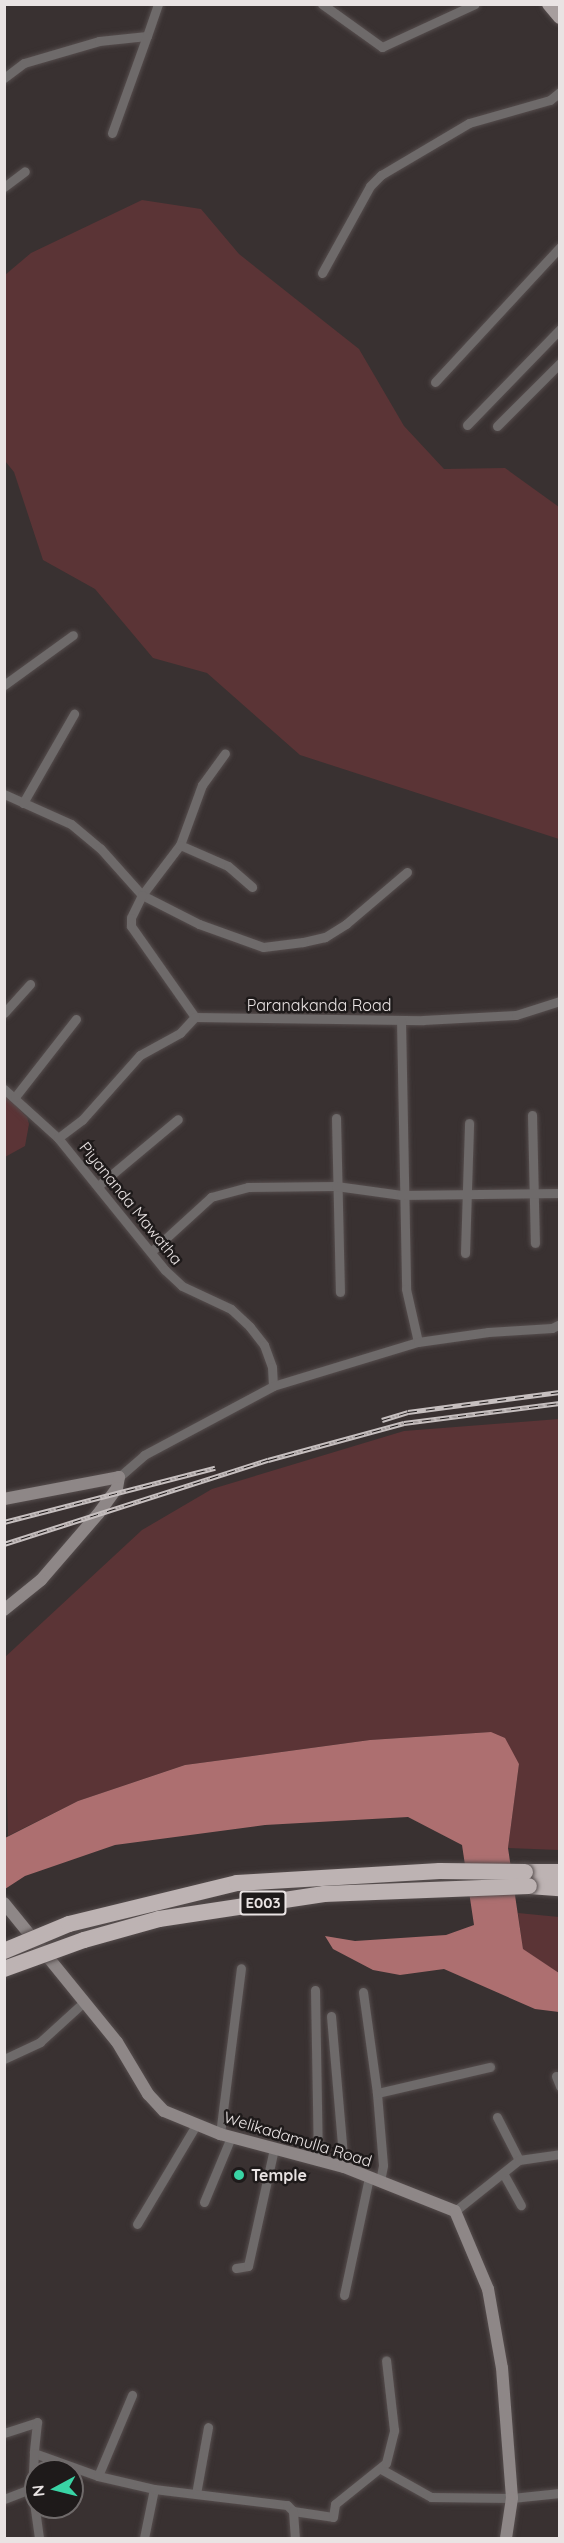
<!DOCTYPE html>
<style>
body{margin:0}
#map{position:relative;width:564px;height:2543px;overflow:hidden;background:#393131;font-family:Quicksand,sans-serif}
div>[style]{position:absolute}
.green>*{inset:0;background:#5b3436}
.water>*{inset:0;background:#ad6f70}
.roads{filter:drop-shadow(0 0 2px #554d4d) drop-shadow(0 0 2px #554d4d)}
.street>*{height:9px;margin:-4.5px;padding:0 4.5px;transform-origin:4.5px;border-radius:4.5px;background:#6e6a6a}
.secondary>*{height:12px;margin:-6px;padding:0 6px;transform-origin:6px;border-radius:6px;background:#8e8787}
.primary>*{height:14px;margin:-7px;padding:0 7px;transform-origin:7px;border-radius:7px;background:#a79e9e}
.highway>*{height:16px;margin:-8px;padding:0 8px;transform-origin:8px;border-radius:8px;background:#bdb3b3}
.rail>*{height:5px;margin-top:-2.5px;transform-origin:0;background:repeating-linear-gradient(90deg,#1e1a1a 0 9px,#c6bfbf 0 18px);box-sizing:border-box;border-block:2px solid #c6bfbf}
.bridges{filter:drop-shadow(0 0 2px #554d4d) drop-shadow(0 0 2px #554d4d)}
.highway-bridge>*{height:16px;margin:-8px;padding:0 8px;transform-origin:8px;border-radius:8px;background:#bdb3b3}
.dots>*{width:16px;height:16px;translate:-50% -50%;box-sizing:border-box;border:3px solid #1e1a1a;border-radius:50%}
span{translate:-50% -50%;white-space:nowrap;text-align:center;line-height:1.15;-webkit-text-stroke:5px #1e1a1a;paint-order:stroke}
.shield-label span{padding:2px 4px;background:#1e1a1a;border:2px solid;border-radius:4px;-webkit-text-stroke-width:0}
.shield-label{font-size:15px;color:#e9e3e3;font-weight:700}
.street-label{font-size:16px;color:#e9e3e3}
.poi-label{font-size:16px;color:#e9e3e3;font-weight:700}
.left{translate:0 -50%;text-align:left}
.frame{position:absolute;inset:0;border:6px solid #e9e3e3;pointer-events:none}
.north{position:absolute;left:24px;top:2459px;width:60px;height:60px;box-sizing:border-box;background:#1e1a1a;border:2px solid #6f6a6a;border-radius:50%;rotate:263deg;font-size:16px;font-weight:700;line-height:24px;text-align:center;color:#e9e3e3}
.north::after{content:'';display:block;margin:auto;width:21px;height:27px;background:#39d4a5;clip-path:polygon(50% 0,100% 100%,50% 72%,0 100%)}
</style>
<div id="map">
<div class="green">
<i style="clip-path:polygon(142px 200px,201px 209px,239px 254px,359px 349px,404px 426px,444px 469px,505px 468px,559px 507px,559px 839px,300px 755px,207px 673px,153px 658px,95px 589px,43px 560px,14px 472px,5px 461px,5px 275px,31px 253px)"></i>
<i style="clip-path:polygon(4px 1094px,27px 1117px,29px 1124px,25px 1146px,5px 1157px)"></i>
<i style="clip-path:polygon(559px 1419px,559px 1850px,508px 1848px,519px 1764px,491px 1732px,370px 1740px,185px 1765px,78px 1801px,8px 1836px,4px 1658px,142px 1530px,212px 1489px,404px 1431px)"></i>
<i style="clip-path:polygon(518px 1913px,559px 1917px,559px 1973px,523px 1950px)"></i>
</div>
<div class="water">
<i style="clip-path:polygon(491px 1732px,505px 1738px,519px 1764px,508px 1848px,523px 1949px,559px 1973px,559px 2012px,535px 2009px,444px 1969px,400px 1975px,373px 1970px,333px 1949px,325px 1936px,355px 1941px,446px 1935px,474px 1925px,462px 1845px,408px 1817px,265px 1825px,115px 1845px,25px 1876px,5px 1889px,5px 1838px,78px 1801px,185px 1765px,370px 1740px)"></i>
</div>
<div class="roads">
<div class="street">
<i style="left:322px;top:4px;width:74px;rotate:35.6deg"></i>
<i style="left:382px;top:47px;width:102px;rotate:-24.8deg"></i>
<i style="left:4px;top:78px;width:25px;rotate:-37deg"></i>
<i style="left:24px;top:63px;width:78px;rotate:-16.3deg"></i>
<i style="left:99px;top:41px;width:48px;rotate:-5.9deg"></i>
<i style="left:147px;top:36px;width:34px;rotate:-71deg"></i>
<i style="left:112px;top:133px;width:103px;rotate:-70.2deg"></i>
<i style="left:4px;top:187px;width:26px;rotate:-37deg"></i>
<i style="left:322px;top:273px;width:99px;rotate:-61.1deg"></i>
<i style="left:370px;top:186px;width:16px;rotate:-45deg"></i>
<i style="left:381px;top:175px;width:102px;rotate:-30.6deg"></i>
<i style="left:469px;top:123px;width:84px;rotate:-15.9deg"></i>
<i style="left:550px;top:100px;width:13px;rotate:-39deg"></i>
<i style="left:435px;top:382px;width:184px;rotate:-47.2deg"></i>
<i style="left:467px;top:425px;width:134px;rotate:-45.9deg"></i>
<i style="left:497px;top:426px;width:89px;rotate:-45deg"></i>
<i style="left:4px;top:685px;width:85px;rotate:-35.9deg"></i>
<i style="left:4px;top:794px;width:73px;rotate:24.1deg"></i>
<i style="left:71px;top:824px;width:38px;rotate:40deg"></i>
<i style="left:100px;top:848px;width:63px;rotate:48.2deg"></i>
<i style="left:142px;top:895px;width:63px;rotate:-52.8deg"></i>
<i style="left:180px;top:845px;width:64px;rotate:-69.9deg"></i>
<i style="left:202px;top:785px;width:39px;rotate:-54deg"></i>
<i style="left:23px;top:803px;width:103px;rotate:-60.2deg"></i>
<i style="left:180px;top:845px;width:52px;rotate:23.6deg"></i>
<i style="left:228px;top:866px;width:32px;rotate:41deg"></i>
<i style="left:407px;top:872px;width:80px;rotate:139.6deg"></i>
<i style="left:346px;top:924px;width:25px;rotate:148deg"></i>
<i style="left:325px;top:937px;width:23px;rotate:167deg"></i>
<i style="left:303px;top:942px;width:40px;rotate:172.9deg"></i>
<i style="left:263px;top:947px;width:68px;rotate:-160.2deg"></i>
<i style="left:199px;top:924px;width:64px;rotate:-153deg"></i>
<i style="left:142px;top:895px;width:25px;rotate:116deg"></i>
<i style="left:131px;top:918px;width:8px;rotate:90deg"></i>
<i style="left:131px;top:926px;width:111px;rotate:54.9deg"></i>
<i style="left:195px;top:1017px;width:228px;rotate:0.8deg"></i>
<i style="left:423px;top:1020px;width:93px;rotate:-3.1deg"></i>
<i style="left:516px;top:1015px;width:46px;rotate:-17.7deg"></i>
<i style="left:4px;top:1013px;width:39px;rotate:-48deg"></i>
<i style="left:401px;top:1020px;width:269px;rotate:88.9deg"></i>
<i style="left:406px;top:1289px;width:54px;rotate:77.2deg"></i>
<i style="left:4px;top:1089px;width:73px;rotate:42.2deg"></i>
<i style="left:58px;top:1138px;width:170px;rotate:51deg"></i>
<i style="left:165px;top:1270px;width:23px;rotate:43deg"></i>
<i style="left:182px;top:1286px;width:54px;rotate:25.1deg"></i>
<i style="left:231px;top:1309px;width:26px;rotate:43deg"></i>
<i style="left:250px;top:1327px;width:23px;rotate:52deg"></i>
<i style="left:264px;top:1345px;width:23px;rotate:70deg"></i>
<i style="left:272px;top:1367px;width:19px;rotate:87deg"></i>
<i style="left:15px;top:1097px;width:99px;rotate:-52deg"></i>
<i style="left:532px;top:1115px;width:128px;rotate:88.7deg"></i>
<i style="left:336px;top:1118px;width:174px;rotate:88.7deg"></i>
<i style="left:58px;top:1138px;width:30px;rotate:-37deg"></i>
<i style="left:82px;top:1120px;width:87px;rotate:-48.3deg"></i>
<i style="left:140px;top:1055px;width:46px;rotate:-28.8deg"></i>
<i style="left:180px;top:1033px;width:22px;rotate:-47deg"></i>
<i style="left:98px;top:1186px;width:104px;rotate:-39.9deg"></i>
<i style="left:153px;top:1250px;width:79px;rotate:-42.4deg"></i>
<i style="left:211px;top:1197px;width:38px;rotate:-15deg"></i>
<i style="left:248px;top:1187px;width:88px;rotate:-0.7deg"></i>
<i style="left:336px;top:1186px;width:66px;rotate:7.9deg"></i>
<i style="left:401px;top:1195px;width:159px;rotate:-0.7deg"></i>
<i style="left:465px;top:1253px;width:130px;rotate:-88.2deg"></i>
<i style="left:119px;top:1477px;width:33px;rotate:-41deg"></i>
<i style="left:144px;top:1455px;width:146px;rotate:-28.1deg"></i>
<i style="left:273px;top:1386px;width:152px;rotate:-16.9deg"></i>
<i style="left:418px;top:1342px;width:71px;rotate:-8.1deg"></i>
<i style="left:488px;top:1332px;width:64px;rotate:-3.6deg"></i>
<i style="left:552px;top:1328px;width:9px;rotate:-27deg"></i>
<i style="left:315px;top:1990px;width:171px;rotate:89deg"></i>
<i style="left:363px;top:1992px;width:102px;rotate:82.1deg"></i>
<i style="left:331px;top:2016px;width:152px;rotate:85.1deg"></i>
<i style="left:4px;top:2059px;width:40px;rotate:-25deg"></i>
<i style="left:40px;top:2042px;width:59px;rotate:-42.3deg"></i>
<i style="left:556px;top:2076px;width:11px;rotate:68deg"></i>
<i style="left:497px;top:2117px;width:48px;rotate:62.9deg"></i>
<i style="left:220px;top:2134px;width:167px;rotate:-82.8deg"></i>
<i style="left:503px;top:2173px;width:37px;rotate:61deg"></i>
<i style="left:380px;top:2181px;width:16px;rotate:-79deg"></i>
<i style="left:383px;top:2165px;width:72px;rotate:-94.8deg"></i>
<i style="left:377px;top:2093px;width:116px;rotate:-13deg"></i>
<i style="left:204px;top:2202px;width:70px;rotate:-67.4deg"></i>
<i style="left:455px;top:2211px;width:82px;rotate:-38.6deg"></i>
<i style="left:519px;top:2160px;width:41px;rotate:-8.3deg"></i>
<i style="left:137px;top:2224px;width:115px;rotate:-59.2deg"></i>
<i style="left:236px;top:2268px;width:12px;rotate:-9deg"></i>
<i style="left:248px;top:2266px;width:120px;rotate:-77.5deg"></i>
<i style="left:344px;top:2295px;width:121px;rotate:-78deg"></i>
<i style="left:4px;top:2433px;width:35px;rotate:-18deg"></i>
<i style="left:37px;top:2422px;width:31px;rotate:96deg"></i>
<i style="left:34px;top:2453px;width:68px;rotate:19.8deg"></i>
<i style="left:98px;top:2476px;width:57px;rotate:13.1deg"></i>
<i style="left:34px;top:2453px;width:35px;rotate:93deg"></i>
<i style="left:32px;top:2488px;width:50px;rotate:82deg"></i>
<i style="left:381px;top:2469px;width:57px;rotate:29.2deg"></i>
<i style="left:431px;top:2497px;width:81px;rotate:0.7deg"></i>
<i style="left:512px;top:2498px;width:48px;rotate:-5.9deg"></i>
<i style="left:98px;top:2476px;width:88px;rotate:-67.2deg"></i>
<i style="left:196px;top:2494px;width:68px;rotate:-79.8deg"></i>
<i style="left:4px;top:2499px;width:30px;rotate:-21deg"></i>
<i style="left:293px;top:2511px;width:40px;rotate:8.5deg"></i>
<i style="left:333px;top:2517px;width:13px;rotate:-81deg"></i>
<i style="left:335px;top:2504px;width:65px;rotate:-38.8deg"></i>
<i style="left:386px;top:2463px;width:34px;rotate:-76deg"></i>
<i style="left:394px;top:2430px;width:70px;rotate:-96.5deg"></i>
<i style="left:144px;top:2538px;width:50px;rotate:-78.5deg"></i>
<i style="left:154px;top:2489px;width:134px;rotate:6.9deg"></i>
<i style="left:287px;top:2505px;width:8px;rotate:45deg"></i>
<i style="left:293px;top:2511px;width:27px;rotate:86deg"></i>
</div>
<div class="secondary">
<i style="left:4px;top:1499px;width:117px;rotate:-10.8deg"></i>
<i style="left:119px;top:1477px;width:11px;rotate:100deg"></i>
<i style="left:117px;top:1488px;width:32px;rotate:126deg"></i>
<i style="left:98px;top:1514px;width:87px;rotate:130.8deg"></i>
<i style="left:41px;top:1580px;width:48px;rotate:141deg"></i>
<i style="left:4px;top:1903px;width:179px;rotate:50.9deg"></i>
<i style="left:117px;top:2042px;width:61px;rotate:59.2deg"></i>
<i style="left:148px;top:2094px;width:23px;rotate:47deg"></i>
<i style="left:164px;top:2111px;width:61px;rotate:22.3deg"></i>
<i style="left:220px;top:2134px;width:128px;rotate:14.9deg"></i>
<i style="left:344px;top:2167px;width:119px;rotate:21.6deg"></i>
<i style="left:455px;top:2211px;width:85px;rotate:67.1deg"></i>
<i style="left:488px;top:2289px;width:80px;rotate:80deg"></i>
<i style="left:502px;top:2368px;width:130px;rotate:85.6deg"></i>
<i style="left:512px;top:2498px;width:40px;rotate:98.5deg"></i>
</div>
<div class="primary">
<i style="left:549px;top:4px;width:17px;rotate:50deg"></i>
</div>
<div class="highway">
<i style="left:525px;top:1872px;width:35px"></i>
<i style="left:529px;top:1886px;width:31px;rotate:4deg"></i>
</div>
</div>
<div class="rail">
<i style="left:382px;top:1420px;width:27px;rotate:-17deg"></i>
<i style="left:408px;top:1412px;width:153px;rotate:-7.5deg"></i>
<i style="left:4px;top:1522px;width:218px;rotate:-14.4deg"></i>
<i style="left:4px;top:1544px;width:277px;rotate:-17.7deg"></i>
<i style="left:268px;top:1460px;width:141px;rotate:-15.2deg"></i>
<i style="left:404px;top:1423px;width:157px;rotate:-7.3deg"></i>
</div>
<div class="bridges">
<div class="highway-bridge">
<i style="left:4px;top:1951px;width:70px;rotate:-22.6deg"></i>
<i style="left:69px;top:1924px;width:173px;rotate:-13.7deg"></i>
<i style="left:237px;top:1883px;width:203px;rotate:-3.4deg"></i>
<i style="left:440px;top:1871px;width:85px;rotate:0.7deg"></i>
<i style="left:4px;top:1969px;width:85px;rotate:-19.9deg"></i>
<i style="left:84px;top:1940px;width:78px;rotate:-15.6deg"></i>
<i style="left:159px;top:1919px;width:167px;rotate:-8.6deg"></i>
<i style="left:324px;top:1894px;width:205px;rotate:-2.2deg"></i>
</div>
</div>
<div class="dots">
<i style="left:239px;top:2175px;background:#39d4a5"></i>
</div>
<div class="shield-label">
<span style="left:263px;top:1903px">E003</span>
</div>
<div class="street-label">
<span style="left:319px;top:1005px">Paranakanda Road</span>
<span style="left:131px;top:1203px;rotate:51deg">Piyananda Mawatha</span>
<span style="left:298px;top:2139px;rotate:17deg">Welikadamulla Road</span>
</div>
<div class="poi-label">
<span class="left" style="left:251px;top:2175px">Temple</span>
</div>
<div class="frame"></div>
<div class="north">N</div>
</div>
